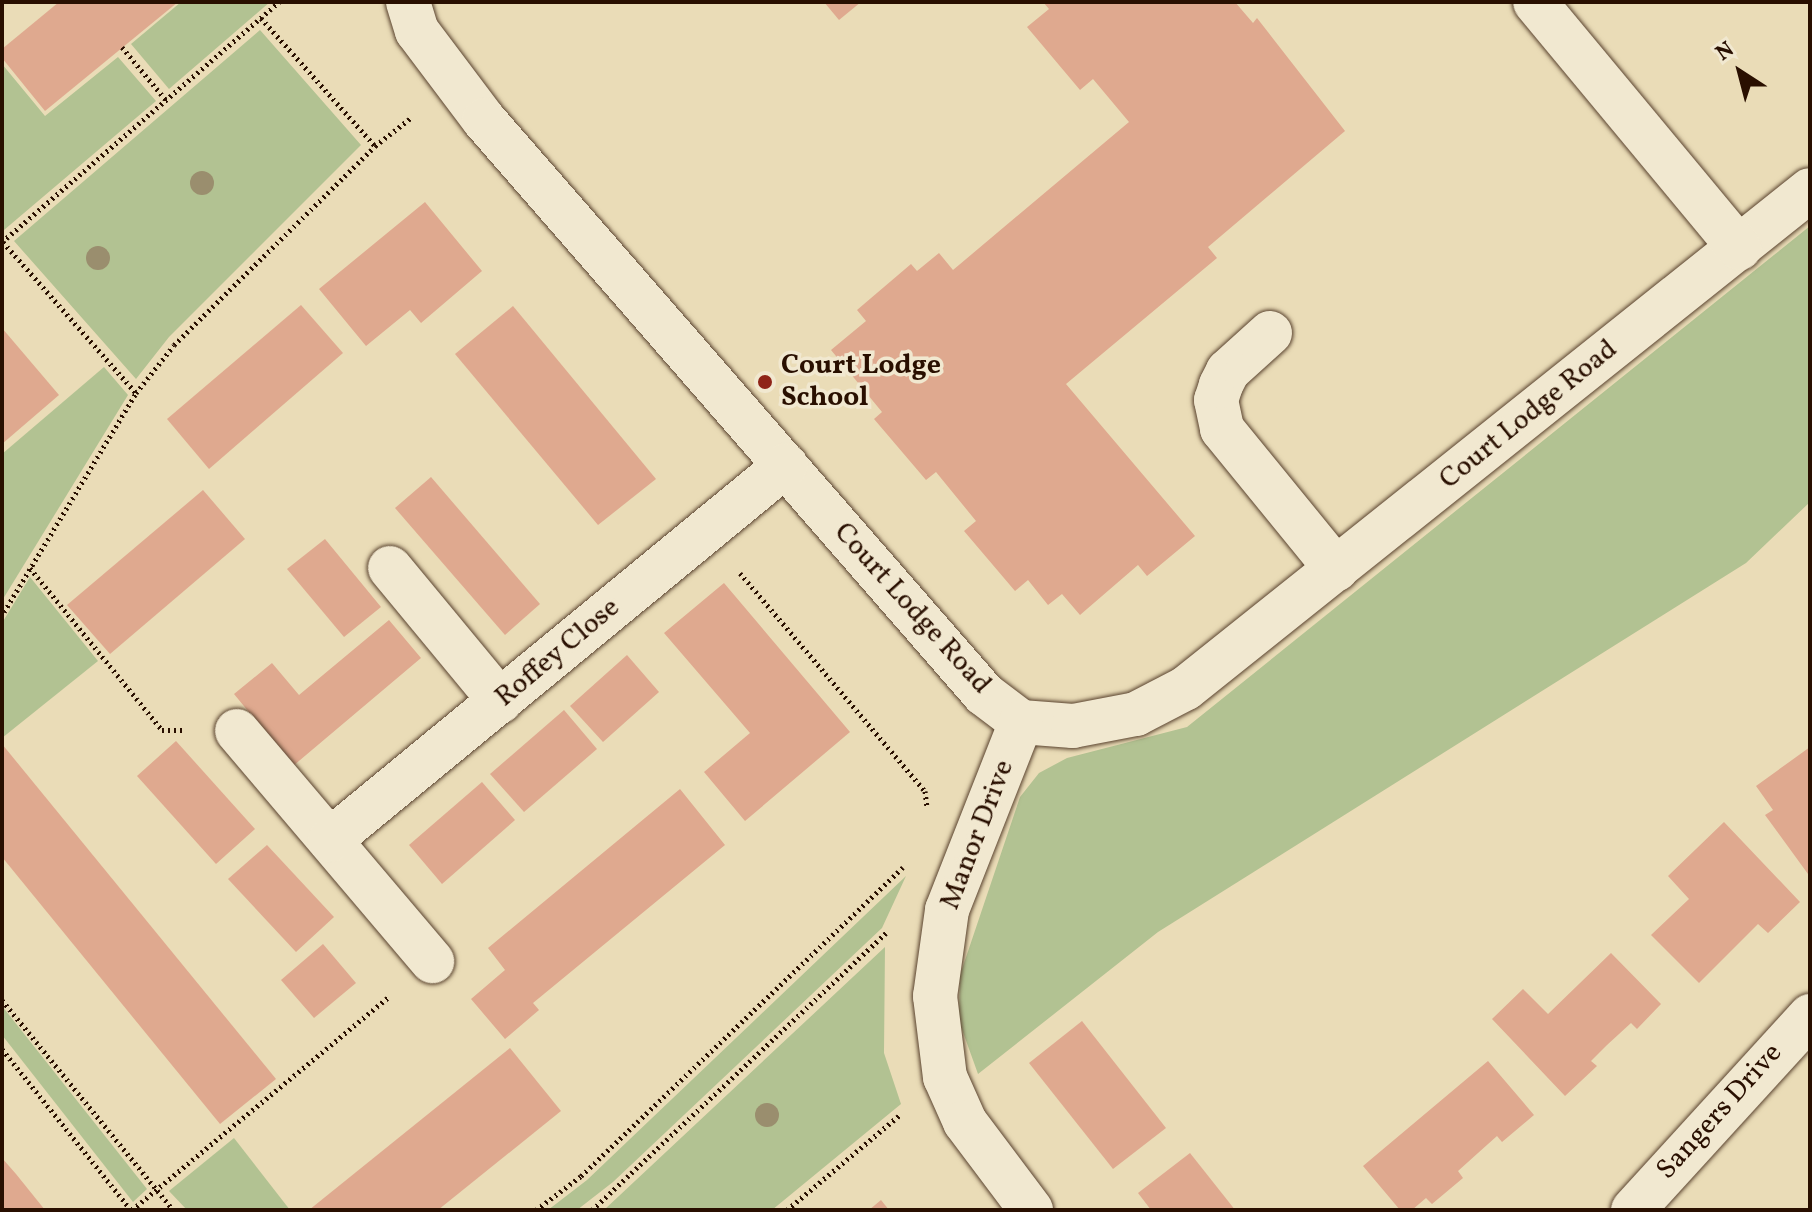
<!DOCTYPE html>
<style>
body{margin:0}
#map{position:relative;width:1812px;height:1212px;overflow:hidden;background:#eadcb7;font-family:Vollkorn,serif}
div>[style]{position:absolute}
.green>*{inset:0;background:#b2c292}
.building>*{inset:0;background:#dfa98f}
.path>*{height:5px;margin-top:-2.5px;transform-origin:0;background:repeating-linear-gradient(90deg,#290f00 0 2px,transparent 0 6px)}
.roads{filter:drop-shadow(0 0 2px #59422e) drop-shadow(0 0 2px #59422e)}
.minor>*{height:44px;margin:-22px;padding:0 22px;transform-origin:22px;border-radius:22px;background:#f1e8d0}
.trees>*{width:24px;height:24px;margin:-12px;border-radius:50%;background:#9a8e6e}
.dots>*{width:22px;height:22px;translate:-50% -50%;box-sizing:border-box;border:4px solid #f1e8d0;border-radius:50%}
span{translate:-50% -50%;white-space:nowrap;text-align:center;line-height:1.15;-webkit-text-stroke:7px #f1e8d0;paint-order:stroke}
.poi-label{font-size:28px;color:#290f00;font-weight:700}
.left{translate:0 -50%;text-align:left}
.street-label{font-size:28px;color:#290f00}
.frame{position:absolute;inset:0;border:4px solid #290f00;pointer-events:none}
.north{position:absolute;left:1700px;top:32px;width:80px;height:80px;-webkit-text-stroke:6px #f1e8d0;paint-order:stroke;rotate:324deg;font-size:22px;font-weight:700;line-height:32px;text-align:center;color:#290f00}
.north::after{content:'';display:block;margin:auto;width:28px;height:36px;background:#290f00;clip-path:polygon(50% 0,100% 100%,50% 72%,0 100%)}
</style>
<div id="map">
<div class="green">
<i style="clip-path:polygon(181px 2px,270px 2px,169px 89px,131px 44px)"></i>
<i style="clip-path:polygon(260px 30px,361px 145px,169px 337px,136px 379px,14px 241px)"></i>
<i style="clip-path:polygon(118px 57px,156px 101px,4px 230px,2px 64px,45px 116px)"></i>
<i style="clip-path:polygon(1810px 226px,1810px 502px,1746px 563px,1158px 932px,978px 1074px,959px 1021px,960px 975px,1020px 797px,1039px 773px,1067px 758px,1187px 727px)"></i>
<i style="clip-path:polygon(104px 367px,128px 395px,3px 599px,2px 454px)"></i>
<i style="clip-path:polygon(30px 577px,98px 661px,2px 738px,2px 623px)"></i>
<i style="clip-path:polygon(906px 876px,882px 928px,613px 1182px,577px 1210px,548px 1210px,587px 1180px)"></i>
<i style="clip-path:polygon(885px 947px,884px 1053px,901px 1104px,772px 1210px,604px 1210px)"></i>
<i style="clip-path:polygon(2px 1006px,147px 1189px,133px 1202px,2px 1035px)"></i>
<i style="clip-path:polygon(234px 1138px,290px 1210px,187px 1210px,169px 1191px)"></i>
</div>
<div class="building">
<i style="clip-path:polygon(59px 2px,178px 2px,45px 111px,2px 58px,2px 49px)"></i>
<i style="clip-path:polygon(824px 2px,861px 2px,839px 20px)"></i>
<i style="clip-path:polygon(1043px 2px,1235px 2px,1253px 23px,1257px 18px,1345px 131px,1208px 247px,1217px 258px,1066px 384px,1195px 536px,1147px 576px,1138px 565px,1080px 615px,1062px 594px,1048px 605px,1028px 580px,1015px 591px,964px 531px,976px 521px,936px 472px,926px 480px,874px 419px,882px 412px,831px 350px,866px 321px,857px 310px,911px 264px,917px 271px,939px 253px,953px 270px,1129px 122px,1093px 79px,1080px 90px,1027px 27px,1049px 9px)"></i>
<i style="clip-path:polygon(425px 202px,482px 271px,421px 323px,410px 310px,366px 346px,319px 289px)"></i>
<i style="clip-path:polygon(301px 305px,343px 353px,209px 469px,167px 419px)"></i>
<i style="clip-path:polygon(513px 306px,656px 479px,598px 525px,455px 354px)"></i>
<i style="clip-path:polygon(2px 328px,59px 395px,2px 444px)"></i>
<i style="clip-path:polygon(431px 477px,540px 604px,505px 635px,395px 508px)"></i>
<i style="clip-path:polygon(203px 490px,245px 539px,110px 654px,67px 605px)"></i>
<i style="clip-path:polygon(325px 539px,381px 607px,344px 637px,287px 569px)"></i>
<i style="clip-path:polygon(724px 583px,850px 732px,745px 821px,704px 772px,750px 733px,664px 633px)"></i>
<i style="clip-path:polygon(389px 620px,421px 658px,293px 766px,234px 694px,272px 663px,299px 695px)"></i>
<i style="clip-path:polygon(627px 655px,659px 692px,603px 742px,570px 706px)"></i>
<i style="clip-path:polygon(564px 710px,597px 749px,524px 812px,490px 774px)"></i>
<i style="clip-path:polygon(176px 741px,255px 829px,216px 864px,137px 776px)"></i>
<i style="clip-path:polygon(2px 744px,276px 1079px,220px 1124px,2px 857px)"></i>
<i style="clip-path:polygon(1810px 747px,1810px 872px,1808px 874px,1765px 815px,1773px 810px,1756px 786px)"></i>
<i style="clip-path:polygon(482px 782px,515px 820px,442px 884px,409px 845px)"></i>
<i style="clip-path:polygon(680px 789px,725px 845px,533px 1003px,539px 1010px,505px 1039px,471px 999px,505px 970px,488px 948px)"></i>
<i style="clip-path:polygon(1724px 822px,1800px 902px,1768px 933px,1758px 924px,1699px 983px,1651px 935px,1689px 899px,1668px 876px)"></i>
<i style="clip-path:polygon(267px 845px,334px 917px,296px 952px,228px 879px)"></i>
<i style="clip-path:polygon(323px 944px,356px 983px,314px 1018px,281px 980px)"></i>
<i style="clip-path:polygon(1611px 953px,1661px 1004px,1637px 1029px,1631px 1023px,1607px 1045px,1591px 1061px,1597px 1066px,1565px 1096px,1492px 1019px,1523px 989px,1548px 1014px)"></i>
<i style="clip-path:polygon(1082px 1021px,1166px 1128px,1113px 1169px,1029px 1063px)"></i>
<i style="clip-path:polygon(510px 1048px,561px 1111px,438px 1210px,309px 1210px)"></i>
<i style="clip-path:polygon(1488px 1061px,1534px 1115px,1502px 1142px,1497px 1136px,1478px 1153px,1458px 1171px,1463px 1178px,1432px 1204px,1426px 1198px,1412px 1210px,1400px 1210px,1363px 1166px)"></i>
<i style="clip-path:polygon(1190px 1153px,1232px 1206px,1235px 1210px,1151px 1210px,1138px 1193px)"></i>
<i style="clip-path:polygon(2px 1158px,16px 1174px,45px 1210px,2px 1210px)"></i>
<i style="clip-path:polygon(881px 1200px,889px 1210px,869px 1210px)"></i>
</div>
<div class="path">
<i style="left:261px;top:18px;width:171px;rotate:48.3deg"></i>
<i style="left:122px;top:47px;width:69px;rotate:50.3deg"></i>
<i style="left:2px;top:242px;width:367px;rotate:-40.9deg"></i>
<i style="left:3px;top:242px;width:201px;rotate:48.6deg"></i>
<i style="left:30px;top:568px;width:209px;rotate:50.8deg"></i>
<i style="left:162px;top:730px;width:22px"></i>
<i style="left:740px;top:573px;width:286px;rotate:49.7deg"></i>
<i style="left:925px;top:791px;width:16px;rotate:83deg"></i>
<i style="left:4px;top:612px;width:256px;rotate:-58.9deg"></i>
<i style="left:136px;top:393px;width:61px;rotate:-51.6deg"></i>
<i style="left:174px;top:345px;width:283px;rotate:-44.7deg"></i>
<i style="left:375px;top:146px;width:47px;rotate:-38.1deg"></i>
<i style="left:2px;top:1000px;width:271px;rotate:50.8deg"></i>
<i style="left:2px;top:1049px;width:206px;rotate:51.3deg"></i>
<i style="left:132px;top:1210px;width:335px;rotate:-39.7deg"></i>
<i style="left:536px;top:1210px;width:56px;rotate:-37.1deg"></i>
<i style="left:581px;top:1176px;width:446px;rotate:-43.8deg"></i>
<i style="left:592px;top:1210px;width:404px;rotate:-43.3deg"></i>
<i style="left:787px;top:1210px;width:149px;rotate:-40.1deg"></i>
</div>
<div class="roads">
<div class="minor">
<i style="left:408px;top:2px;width:30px;rotate:73deg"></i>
<i style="left:417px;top:31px;width:111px;rotate:53deg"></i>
<i style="left:484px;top:120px;width:761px;rotate:48.94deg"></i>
<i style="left:984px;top:694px;width:46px;rotate:37.1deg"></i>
<i style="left:1021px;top:722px;width:52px;rotate:4.4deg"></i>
<i style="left:1073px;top:726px;width:64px;rotate:-10.8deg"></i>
<i style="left:1136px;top:714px;width:56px;rotate:-27.5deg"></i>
<i style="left:1186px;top:688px;width:798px;rotate:-38.59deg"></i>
<i style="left:1535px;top:2px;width:320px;rotate:50.3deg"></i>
<i style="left:1270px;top:333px;width:57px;rotate:137.9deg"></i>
<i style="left:1228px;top:371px;width:16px;rotate:117deg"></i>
<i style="left:1221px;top:385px;width:16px;rotate:108deg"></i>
<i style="left:1216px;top:400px;width:30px;rotate:78deg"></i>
<i style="left:1222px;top:429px;width:181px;rotate:50.8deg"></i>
<i style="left:390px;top:568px;width:173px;rotate:50.4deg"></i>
<i style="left:1021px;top:722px;width:202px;rotate:111.5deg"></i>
<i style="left:947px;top:910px;width:87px;rotate:97.9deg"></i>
<i style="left:935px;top:996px;width:82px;rotate:83deg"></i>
<i style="left:945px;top:1077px;width:49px;rotate:66deg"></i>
<i style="left:965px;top:1122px;width:110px;rotate:53.1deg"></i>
<i style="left:237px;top:731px;width:302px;rotate:49.7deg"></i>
<i style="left:330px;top:840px;width:590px;rotate:-39.43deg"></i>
<i style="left:1633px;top:1210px;width:263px;rotate:-47.6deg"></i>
</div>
</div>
<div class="trees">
<i style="left:202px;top:183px"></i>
<i style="left:98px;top:258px"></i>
<i style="left:767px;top:1115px"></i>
</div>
<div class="dots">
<i style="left:765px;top:382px;background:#8f2418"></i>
</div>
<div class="poi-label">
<span class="left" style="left:781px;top:382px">Court Lodge<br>School</span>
</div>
<div class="street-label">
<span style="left:1529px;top:415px;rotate:-39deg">Court Lodge Road</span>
<span style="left:912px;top:609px;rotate:48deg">Court Lodge Road</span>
<span style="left:558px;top:653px;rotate:-40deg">Roffey Close</span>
<span style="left:978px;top:835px;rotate:-69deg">Manor Drive</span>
<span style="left:1720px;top:1112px;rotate:-48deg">Sangers Drive</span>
</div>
<div class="frame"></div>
<div class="north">N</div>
</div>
